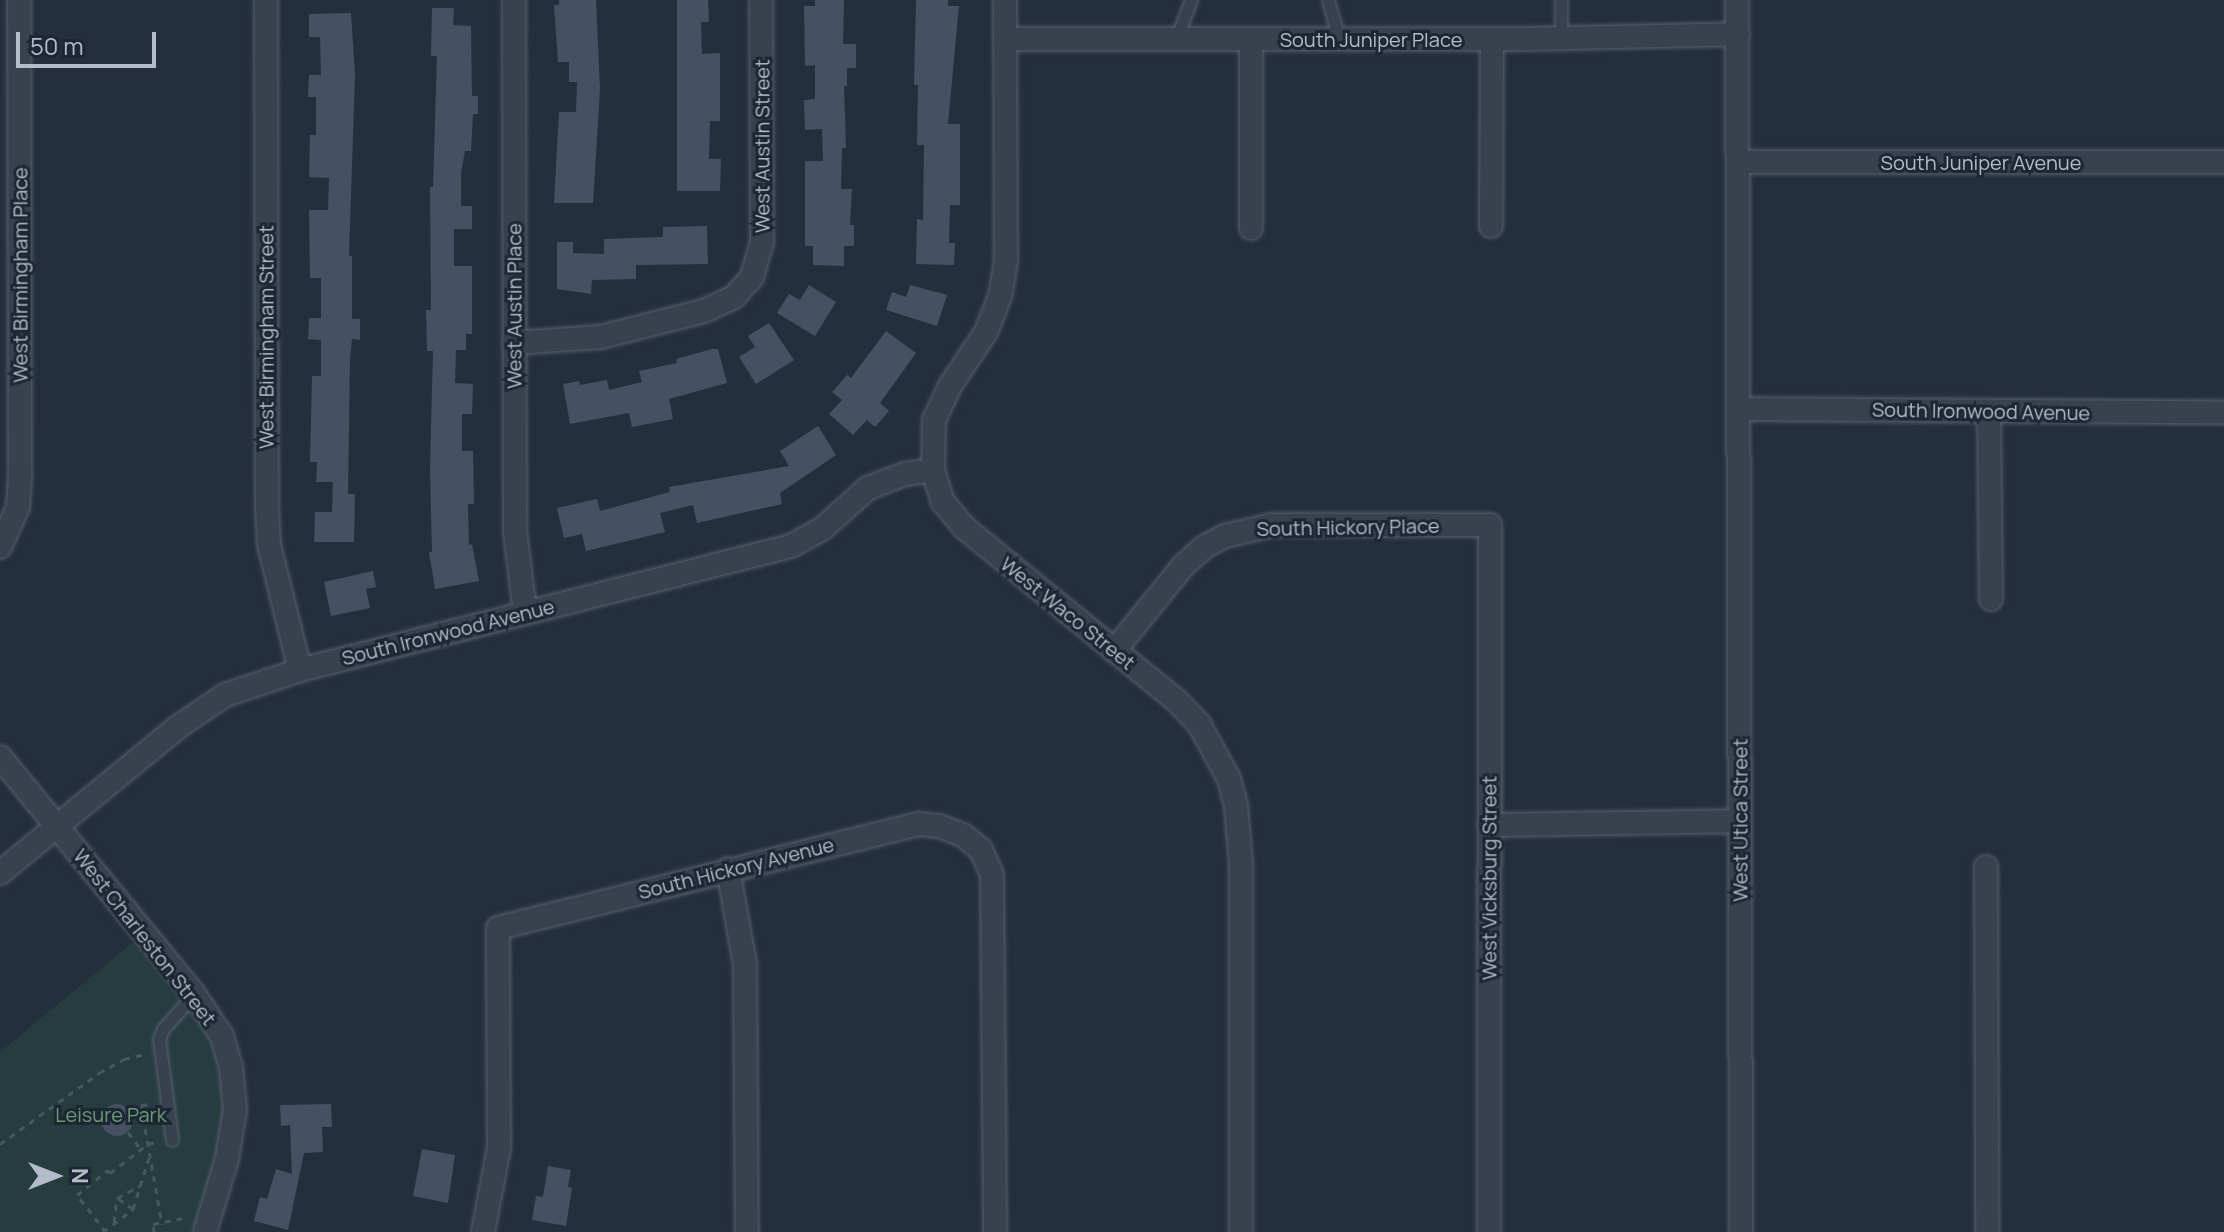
<!DOCTYPE html>
<style>
body{margin:0}
#map{position:relative;width:2224px;height:1232px;overflow:hidden;background:#242f3e;font-family:Manrope,sans-serif}
div>[style]{position:absolute}
.green>*{inset:0;background:#263c3f}
.building>*{inset:0;background:#455162}
.round{border-radius:50%}
.path>*{height:3px;margin-top:-1.5px;transform-origin:0;background:repeating-linear-gradient(90deg,#44595c 0 6px,transparent 0 12px)}
.roads{filter:drop-shadow(0 0 2px #565f6c) drop-shadow(0 0 2px #565f6c)}
.service>*{height:11px;margin:-5.5px;padding:0 5.5px;transform-origin:5.5px;border-radius:5.5px;background:#38414e}
.minor>*{height:22px;margin:-11px;padding:0 11px;transform-origin:11px;border-radius:11px;background:#38414e}
span{translate:-50% -50%;white-space:nowrap;text-align:center;line-height:1.15;-webkit-text-stroke:6px #1d2633;paint-order:stroke}
.street-label{font-size:20px;color:#b4bcc9}
.park-label{font-size:20px;color:#6b9a76}
.north{position:absolute;left:16px;top:1136px;width:80px;height:80px;-webkit-text-stroke:6px #1d2633;paint-order:stroke;rotate:90deg;font-size:22px;font-weight:700;line-height:32px;text-align:center;color:#b4bcc9}
.north::after{content:'';display:block;margin:auto;width:28px;height:36px;background:#b4bcc9;clip-path:polygon(50% 0,100% 100%,50% 72%,0 100%)}
.scale{position:absolute;left:16px;top:32px;width:140px;height:36px;box-sizing:border-box;border:4px solid #b4bcc9;border-top:0;padding-left:10px;font-size:24px;line-height:28px;white-space:nowrap;color:#b4bcc9;-webkit-text-stroke:6px #1d2633;paint-order:stroke}
</style>
<div id="map">
<div class="green">
<i style="clip-path:polygon(137px 939px,198px 1016px,214px 1045px,223px 1085px,222px 1134px,194px 1232px,0 1232px,0 1052px)"></i>
</div>
<div class="building">
<i style="clip-path:polygon(559px 0,596px 0,600px 89px,593px 203px,554px 203px,559px 112px,576px 112px,577px 82px,569px 82px,569px 62px,558px 62px,554px 5px,559px 5px)"></i>
<i style="clip-path:polygon(677px 0,708px 0,709px 22px,701px 22px,702px 54px,720px 53px,720px 121px,710px 121px,709px 159px,721px 159px,720px 191px,677px 191px)"></i>
<i style="clip-path:polygon(815px 0,844px 0,843px 44px,856px 44px,856px 68px,847px 68px,847px 86px,844px 86px,846px 148px,842px 148px,841px 189px,852px 189px,850px 225px,854px 225px,854px 246px,844px 246px,844px 266px,813px 265px,813px 246px,805px 246px,805px 161px,823px 161px,822px 129px,805px 130px,804px 100px,815px 99px,815px 65px,805px 66px,804px 6px,815px 6px)"></i>
<i style="clip-path:polygon(916px 0,948px 0,948px 6px,959px 6px,948px 124px,960px 124px,960px 205px,950px 205px,949px 243px,955px 243px,954px 265px,916px 264px,917px 219px,923px 220px,924px 145px,917px 145px,918px 85px,914px 85px)"></i>
<i style="clip-path:polygon(432px 8px,454px 8px,453px 25px,471px 26px,472px 96px,478px 96px,478px 114px,473px 114px,471px 151px,465px 151px,461px 173px,461px 206px,472px 206px,472px 229px,454px 229px,454px 266px,472px 266px,472px 334px,466px 334px,466px 350px,456px 350px,455px 383px,473px 384px,472px 414px,462px 414px,462px 451px,473px 451px,474px 504px,468px 504px,469px 545px,472px 544px,479px 581px,435px 589px,429px 552px,432px 552px,430px 470px,433px 351px,427px 351px,426px 310px,431px 310px,430px 187px,433px 187px,437px 56px,431px 56px)"></i>
<i style="clip-path:polygon(351px 13px,355px 75px,349px 256px,352px 256px,352px 319px,360px 319px,360px 340px,352px 339px,350px 359px,348px 494px,355px 494px,354px 542px,314px 542px,315px 512px,332px 512px,333px 482px,316px 482px,317px 462px,310px 462px,312px 376px,321px 376px,321px 340px,308px 339px,309px 318px,321px 318px,321px 278px,310px 278px,309px 210px,328px 210px,329px 178px,309px 177px,310px 135px,316px 135px,316px 97px,308px 97px,309px 75px,321px 75px,320px 37px,309px 37px,309px 14px)"></i>
<i style="clip-path:polygon(707px 226px,708px 264px,636px 265px,636px 279px,592px 280px,591px 294px,557px 289px,557px 242px,573px 242px,573px 253px,604px 254px,604px 239px,663px 237px,663px 227px)"></i>
<i style="clip-path:polygon(809px 285px,836px 302px,815px 336px,777px 313px,789px 294px,800px 300px)"></i>
<i style="clip-path:polygon(910px 285px,947px 295px,937px 326px,886px 310px,892px 292px,906px 297px)"></i>
<i style="clip-path:polygon(769px 323px,794px 360px,756px 384px,739px 357px,755px 347px,748px 336px)"></i>
<i style="clip-path:polygon(886px 331px,916px 353px,880px 403px,889px 411px,875px 427px,867px 420px,853px 435px,829px 414px,842px 400px,832px 392px,847px 375px,851px 378px)"></i>
<i style="clip-path:polygon(712px 349px,718px 349px,727px 383px,669px 399px,673px 419px,632px 427px,629px 413px,570px 424px,563px 384px,579px 381px,580px 385px,607px 380px,609px 390px,642px 382px,639px 371px,677px 363px,676px 359px)"></i>
<i style="clip-path:polygon(818px 426px,836px 455px,780px 493px,782px 504px,697px 523px,693px 505px,660px 513px,665px 532px,586px 551px,582px 534px,564px 538px,557px 508px,597px 499px,600px 511px,670px 492px,669px 487px,789px 466px,780px 451px)"></i>
<i style="clip-path:polygon(373px 571px,376px 587px,366px 589px,370px 608px,331px 616px,324px 582px)"></i>
<i class="round" style="left:101px;top:1104px;width:32px;height:32px"></i>
<i style="clip-path:polygon(331px 1104px,332px 1127px,322px 1127px,323px 1152px,304px 1153px,288px 1230px,254px 1221px,260px 1197px,267px 1199px,276px 1169px,292px 1174px,290px 1125px,281px 1126px,280px 1105px)"></i>
<i style="clip-path:polygon(422px 1149px,455px 1155px,448px 1203px,413px 1196px)"></i>
<i style="clip-path:polygon(548px 1166px,571px 1170px,568px 1187px,572px 1188px,566px 1226px,532px 1220px,536px 1196px,543px 1197px)"></i>
</div>
<div class="path">
<i style="left:141px;top:1105px;width:121px;rotate:80deg"></i>
<i style="left:132px;top:1113px;width:12px;rotate:-42deg"></i>
<i style="left:141px;top:1105px;width:10px;rotate:-6deg"></i>
<i style="left:128px;top:1132px;width:20px;rotate:53deg"></i>
<i style="left:0;top:1144px;width:122px;rotate:-35.6deg"></i>
<i style="left:99px;top:1073px;width:29px;rotate:-29deg"></i>
<i style="left:124px;top:1059px;width:22px;rotate:-13deg"></i>
<i style="left:133px;top:1209px;width:19px;rotate:-145deg"></i>
<i style="left:117px;top:1198px;width:27px;rotate:-28deg"></i>
<i style="left:114px;top:1222px;width:24px;rotate:-83deg"></i>
<i style="left:103px;top:1232px;width:38px;rotate:-37deg"></i>
<i style="left:133px;top:1209px;width:53px;rotate:-72.6deg"></i>
<i style="left:106px;top:1232px;width:47px;rotate:-128.1deg"></i>
<i style="left:77px;top:1195px;width:40px;rotate:-39deg"></i>
<i style="left:108px;top:1170px;width:4px;rotate:56deg"></i>
<i style="left:110px;top:1173px;width:48px;rotate:-37.3deg"></i>
<i style="left:148px;top:1144px;width:9px;rotate:-13deg"></i>
<i style="left:154px;top:1232px;width:8px;rotate:-97deg"></i>
<i style="left:153px;top:1224px;width:36px;rotate:-11deg"></i>
</div>
<div class="roads">
<div class="service">
<i style="left:1328px;top:0;width:41px;rotate:74.2deg"></i>
<i style="left:1561px;top:0;width:38px;rotate:90deg"></i>
<i style="left:1176px;top:39px;width:42px;rotate:-69deg"></i>
<i style="left:172px;top:1140px;width:102px;rotate:-97.3deg"></i>
<i style="left:159px;top:1039px;width:11px;rotate:-68deg"></i>
<i style="left:163px;top:1029px;width:47px;rotate:-48.5deg"></i>
</div>
<div class="minor">
<i style="left:266px;top:0;width:507px;rotate:89.89deg"></i>
<i style="left:267px;top:507px;width:38px;rotate:87deg"></i>
<i style="left:269px;top:545px;width:129px;rotate:76.1deg"></i>
<i style="left:514px;top:0;width:531px;rotate:89.89deg"></i>
<i style="left:515px;top:531px;width:82px;rotate:83deg"></i>
<i style="left:1005px;top:0;width:260px;rotate:89.8deg"></i>
<i style="left:1006px;top:260px;width:36px;rotate:99deg"></i>
<i style="left:1000px;top:296px;width:39px;rotate:111deg"></i>
<i style="left:986px;top:332px;width:65px;rotate:123.7deg"></i>
<i style="left:950px;top:386px;width:38px;rotate:115deg"></i>
<i style="left:934px;top:420px;width:50px;rotate:91.1deg"></i>
<i style="left:933px;top:470px;width:34px;rotate:73deg"></i>
<i style="left:943px;top:502px;width:35px;rotate:50deg"></i>
<i style="left:966px;top:529px;width:271px;rotate:39.2deg"></i>
<i style="left:1176px;top:700px;width:33px;rotate:46deg"></i>
<i style="left:1199px;top:724px;width:63px;rotate:61.4deg"></i>
<i style="left:1229px;top:779px;width:28px;rotate:75deg"></i>
<i style="left:1236px;top:806px;width:58px;rotate:85.1deg"></i>
<i style="left:1241px;top:864px;width:368px;rotate:90deg"></i>
<i style="left:1737px;top:0;width:1232px;rotate:89.81deg"></i>
<i style="left:1005px;top:39px;width:520px"></i>
<i style="left:1525px;top:39px;width:213px;rotate:-1.3deg"></i>
<i style="left:1251px;top:39px;width:189px;rotate:90deg"></i>
<i style="left:1738px;top:162px;width:486px"></i>
<i style="left:1491px;top:226px;width:187px;rotate:-89.7deg"></i>
<i style="left:514px;top:343px;width:87px;rotate:-3.9deg"></i>
<i style="left:601px;top:337px;width:106px;rotate:-14.2deg"></i>
<i style="left:704px;top:311px;width:33px;rotate:-25deg"></i>
<i style="left:734px;top:297px;width:27px;rotate:-48deg"></i>
<i style="left:752px;top:277px;width:35px;rotate:-74deg"></i>
<i style="left:762px;top:243px;width:243px;rotate:-90.2deg"></i>
<i style="left:1738px;top:409px;width:486px;rotate:0.4deg"></i>
<i style="left:1989px;top:412px;width:187px;rotate:89.4deg"></i>
<i style="left:0;top:547px;width:44px;rotate:-65.8deg"></i>
<i style="left:18px;top:507px;width:31px;rotate:-86deg"></i>
<i style="left:20px;top:476px;width:476px;rotate:-90.1deg"></i>
<i style="left:1114px;top:651px;width:109px;rotate:-50.9deg"></i>
<i style="left:1183px;top:566px;width:28px;rotate:-42deg"></i>
<i style="left:1204px;top:547px;width:24px;rotate:-28deg"></i>
<i style="left:1225px;top:536px;width:48px;rotate:-13.2deg"></i>
<i style="left:1272px;top:525px;width:218px"></i>
<i style="left:1490px;top:525px;width:707px;rotate:90.08deg"></i>
<i style="left:0;top:757px;width:306px;rotate:50.7deg"></i>
<i style="left:194px;top:994px;width:50px;rotate:56.3deg"></i>
<i style="left:222px;top:1036px;width:32px;rotate:74deg"></i>
<i style="left:231px;top:1067px;width:43px;rotate:84.7deg"></i>
<i style="left:235px;top:1110px;width:50px;rotate:99.3deg"></i>
<i style="left:227px;top:1159px;width:76px;rotate:106.8deg"></i>
<i style="left:1489px;top:825px;width:251px;rotate:-0.9deg"></i>
<i style="left:1986px;top:867px;width:365px;rotate:89.8deg"></i>
<i style="left:728px;top:869px;width:97px;rotate:79.9deg"></i>
<i style="left:745px;top:964px;width:268px;rotate:89.6deg"></i>
<i style="left:0;top:873px;width:227px;rotate:-39.4deg"></i>
<i style="left:175px;top:729px;width:60px;rotate:-34.2deg"></i>
<i style="left:225px;top:695px;width:79px;rotate:-18.4deg"></i>
<i style="left:300px;top:670px;width:506px;rotate:-14.17deg"></i>
<i style="left:791px;top:546px;width:35px;rotate:-29deg"></i>
<i style="left:822px;top:529px;width:62px;rotate:-41.7deg"></i>
<i style="left:868px;top:488px;width:40px;rotate:-21deg"></i>
<i style="left:905px;top:474px;width:28px;rotate:-8deg"></i>
<i style="left:483px;top:1232px;width:86px;rotate:-79.3deg"></i>
<i style="left:499px;top:1147px;width:219px;rotate:-90.3deg"></i>
<i style="left:498px;top:928px;width:434px;rotate:-13.9deg"></i>
<i style="left:919px;top:824px;width:20px;rotate:6deg"></i>
<i style="left:939px;top:826px;width:26px;rotate:21deg"></i>
<i style="left:963px;top:835px;width:23px;rotate:40deg"></i>
<i style="left:981px;top:850px;width:27px;rotate:66deg"></i>
<i style="left:992px;top:875px;width:357px;rotate:89.5deg"></i>
</div>
</div>
<div class="street-label">
<span style="left:1371px;top:39px">South Juniper Place</span>
<span style="left:762px;top:146px;rotate:-90deg">West Austin Street</span>
<span style="left:1981px;top:162px">South Juniper Avenue</span>
<span style="left:20px;top:275px;rotate:-90deg">West Birmingham Place</span>
<span style="left:514px;top:306px;rotate:-90deg">West Austin Place</span>
<span style="left:266px;top:337px;rotate:-90deg">West Birmingham Street</span>
<span style="left:1981px;top:411px;rotate:1deg">South Ironwood Avenue</span>
<span style="left:1348px;top:527px;rotate:-1deg">South Hickory Place</span>
<span style="left:1068px;top:613px;rotate:39deg">West Waco Street</span>
<span style="left:448px;top:632px;rotate:-14deg">South Ironwood Avenue</span>
<span style="left:1740px;top:820px;rotate:-90deg">West Utica Street</span>
<span style="left:736px;top:868px;rotate:-14deg">South Hickory Avenue</span>
<span style="left:1489px;top:878px;rotate:-90deg">West Vicksburg Street</span>
<span style="left:145px;top:937px;rotate:52deg">West Charleston Street</span>
</div>
<div class="park-label">
<span style="left:111px;top:1114px">Leisure Park</span>
</div>
<div class="north">N</div>
<div class="scale">50 m</div>
</div>
